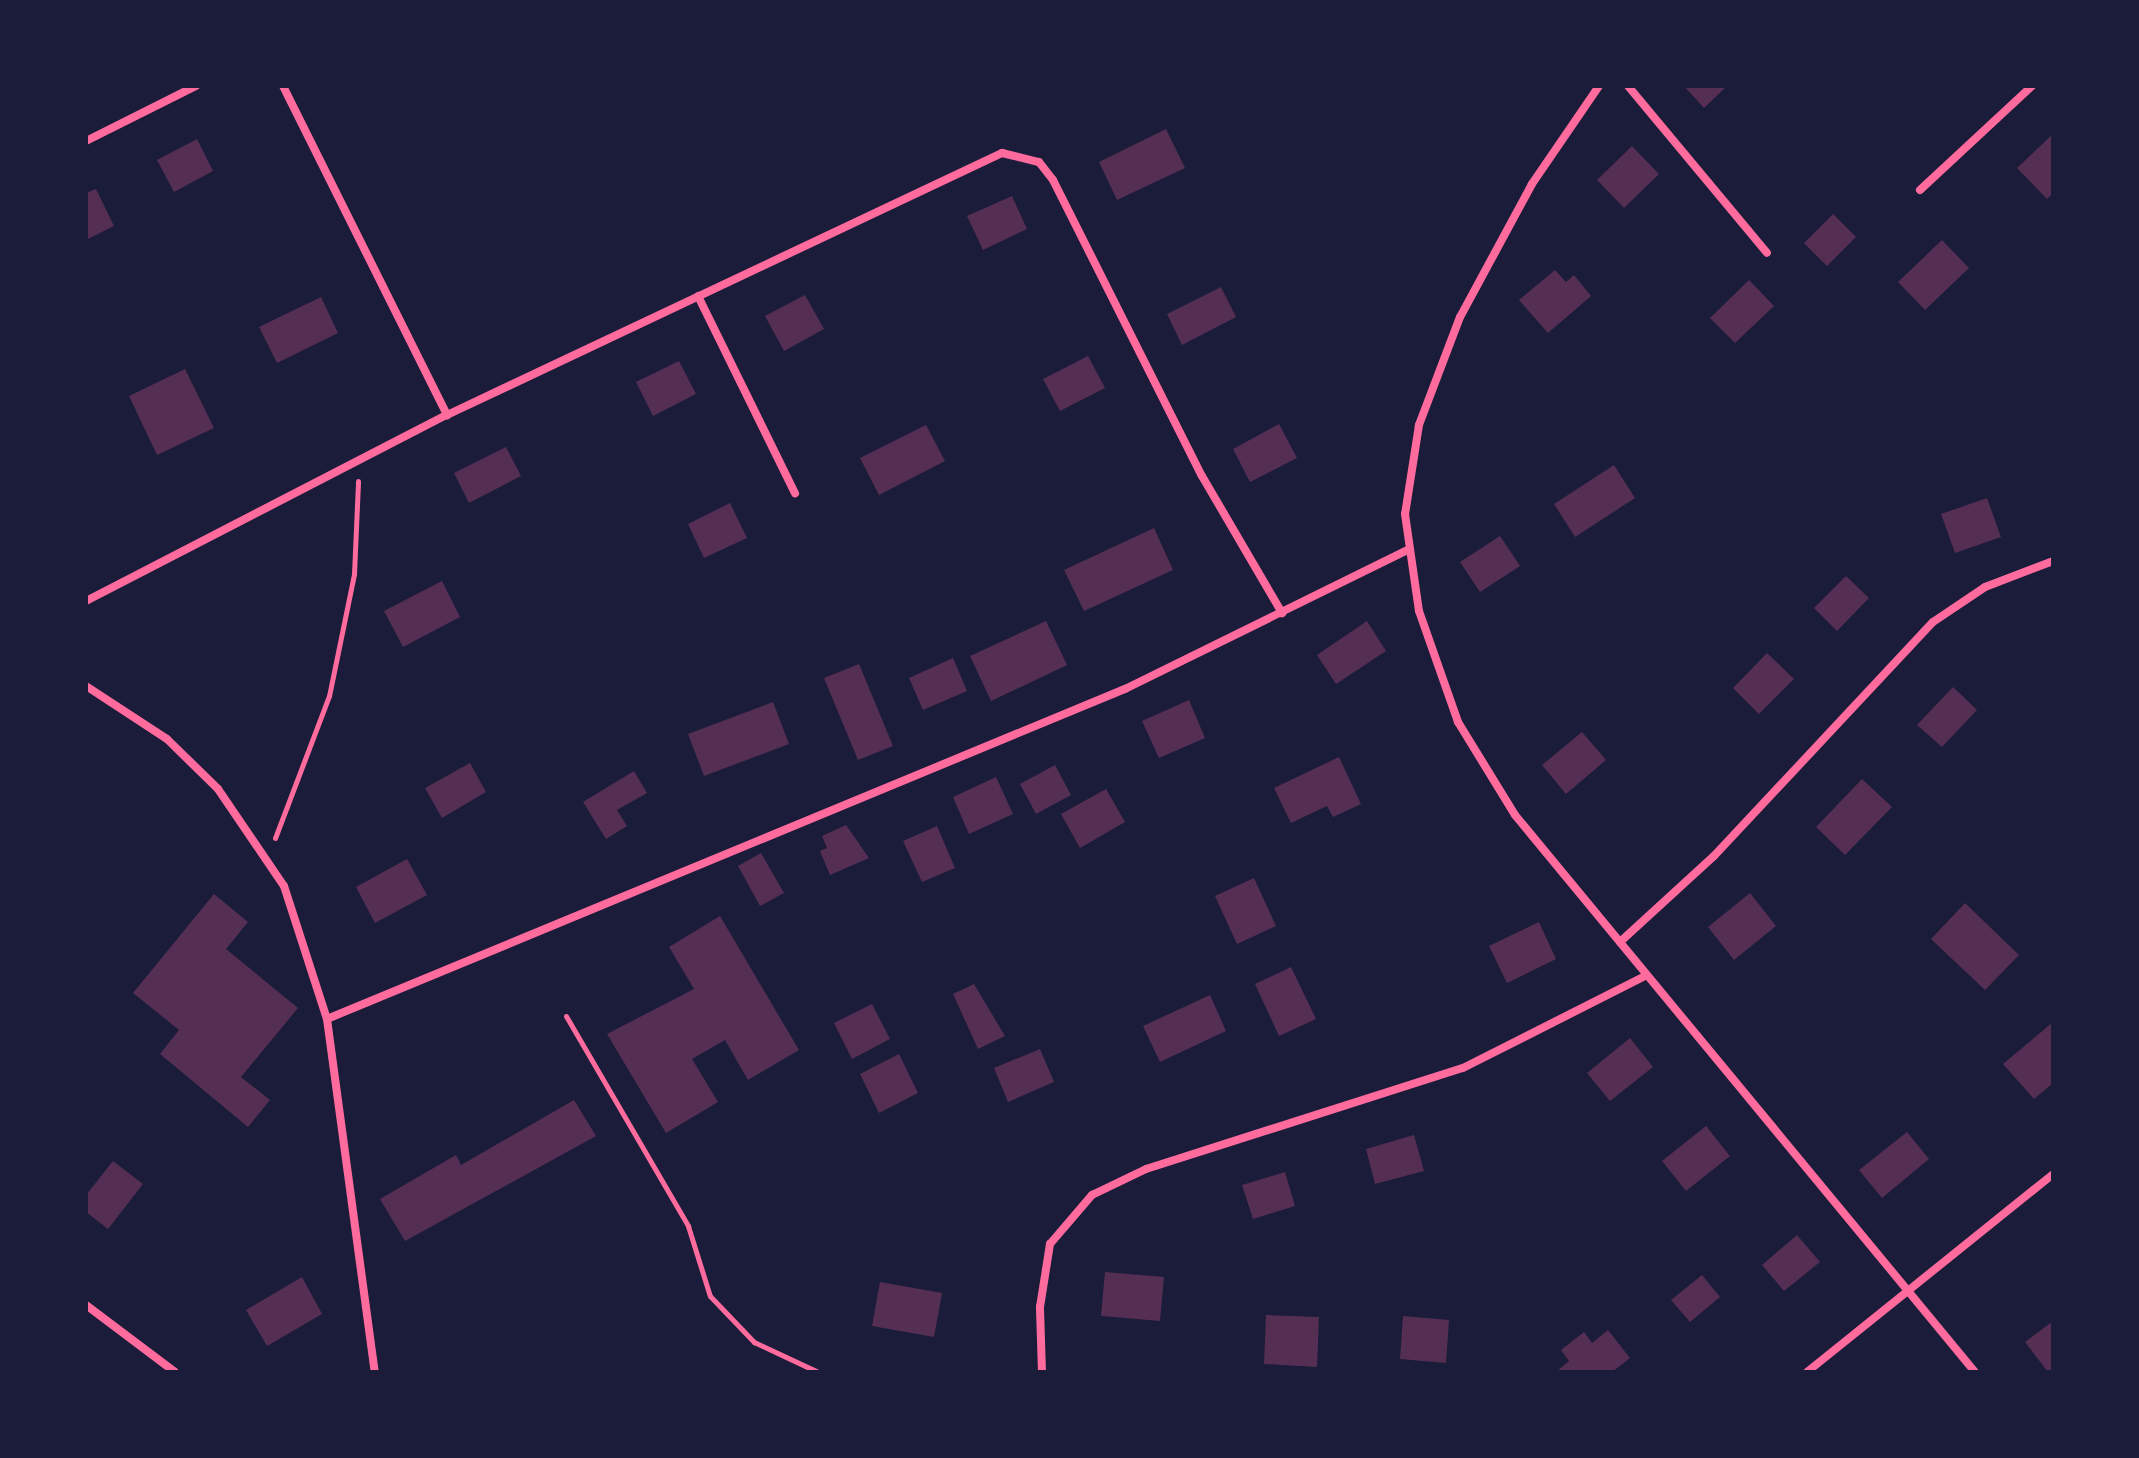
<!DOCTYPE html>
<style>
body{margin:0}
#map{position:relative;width:2139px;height:1458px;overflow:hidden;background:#1b1b3a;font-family:Lato,sans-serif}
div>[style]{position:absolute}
.building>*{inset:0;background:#542f53}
.path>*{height:5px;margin:-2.5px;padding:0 2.5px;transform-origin:2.5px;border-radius:2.5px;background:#ff6b9d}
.minor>*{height:8px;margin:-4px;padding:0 4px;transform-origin:4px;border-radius:4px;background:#ff6b9d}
span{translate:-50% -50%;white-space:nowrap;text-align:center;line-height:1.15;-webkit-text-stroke:7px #1b1b3a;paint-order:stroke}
.frame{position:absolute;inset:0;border:88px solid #1b1b3a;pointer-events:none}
</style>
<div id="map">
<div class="building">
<i style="clip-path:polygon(1684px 86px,1727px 86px,1704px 108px)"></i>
<i style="clip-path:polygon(1166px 129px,1185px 168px,1117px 200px,1099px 162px)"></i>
<i style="clip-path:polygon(2053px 134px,2053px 193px,2047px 199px,2017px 168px)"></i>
<i style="clip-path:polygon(197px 139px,213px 171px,174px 192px,157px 160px)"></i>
<i style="clip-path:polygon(1632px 146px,1659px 174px,1624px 208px,1597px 180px)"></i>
<i style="clip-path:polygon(96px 189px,114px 226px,86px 240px,86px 193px)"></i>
<i style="clip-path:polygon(1012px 196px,1027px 229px,983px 250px,967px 216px)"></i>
<i style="clip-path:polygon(1833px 214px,1856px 237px,1827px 266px,1804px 243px)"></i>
<i style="clip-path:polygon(1942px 240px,1969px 268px,1925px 310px,1898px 282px)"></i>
<i style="clip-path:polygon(1555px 270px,1566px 282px,1574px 275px,1591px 296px,1548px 333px,1519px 300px)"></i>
<i style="clip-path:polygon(1749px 280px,1774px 306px,1735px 343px,1710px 318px)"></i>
<i style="clip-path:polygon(1221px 287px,1236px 317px,1182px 345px,1167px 314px)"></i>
<i style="clip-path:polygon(805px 295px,824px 329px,784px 351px,765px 316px)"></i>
<i style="clip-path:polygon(321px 297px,338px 333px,277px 363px,259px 327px)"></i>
<i style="clip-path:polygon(1088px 356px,1105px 388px,1060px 411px,1043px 379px)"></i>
<i style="clip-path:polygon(679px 361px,696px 394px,653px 416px,636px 382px)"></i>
<i style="clip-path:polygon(185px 369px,214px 428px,157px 455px,129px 396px)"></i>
<i style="clip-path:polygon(1279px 424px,1297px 458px,1250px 482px,1233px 449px)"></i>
<i style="clip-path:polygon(926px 425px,945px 461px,879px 495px,860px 458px)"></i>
<i style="clip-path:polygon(506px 447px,521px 476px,469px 503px,454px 473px)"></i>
<i style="clip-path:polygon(1614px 465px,1635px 498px,1575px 537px,1554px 504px)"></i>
<i style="clip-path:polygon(1987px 498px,2001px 537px,1955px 553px,1941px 514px)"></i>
<i style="clip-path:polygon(730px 503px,747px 538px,704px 558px,688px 524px)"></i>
<i style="clip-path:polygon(1154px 528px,1173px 570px,1084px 611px,1064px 570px)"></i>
<i style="clip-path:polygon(1500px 536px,1520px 566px,1480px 592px,1460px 562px)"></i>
<i style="clip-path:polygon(1846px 576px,1869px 598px,1837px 631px,1814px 608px)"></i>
<i style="clip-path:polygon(442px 581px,460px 617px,403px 647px,384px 611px)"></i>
<i style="clip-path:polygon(1046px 621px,1067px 665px,991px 701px,970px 656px)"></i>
<i style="clip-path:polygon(1367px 621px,1386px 651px,1336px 684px,1317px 655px)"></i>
<i style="clip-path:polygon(1767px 653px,1794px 679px,1759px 714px,1733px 688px)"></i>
<i style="clip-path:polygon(953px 658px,967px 691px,923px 710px,909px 678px)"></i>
<i style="clip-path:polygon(859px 664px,893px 746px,858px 760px,824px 678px)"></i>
<i style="clip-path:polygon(1953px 687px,1977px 710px,1942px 747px,1917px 725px)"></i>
<i style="clip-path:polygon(1189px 700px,1205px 738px,1159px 758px,1142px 721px)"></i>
<i style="clip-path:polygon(773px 702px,789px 744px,704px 776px,688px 734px)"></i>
<i style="clip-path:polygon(1582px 732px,1606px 760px,1566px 794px,1542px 765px)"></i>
<i style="clip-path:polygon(1339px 757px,1361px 804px,1333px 817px,1327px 806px,1291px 823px,1274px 788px)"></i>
<i style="clip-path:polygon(470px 763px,486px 792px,442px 818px,425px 788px)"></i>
<i style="clip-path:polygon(1055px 765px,1071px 795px,1036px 814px,1020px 784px)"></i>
<i style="clip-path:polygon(634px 771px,647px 793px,617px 810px,627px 826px,606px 839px,583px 802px)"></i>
<i style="clip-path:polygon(996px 777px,1013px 814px,969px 834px,953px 797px)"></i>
<i style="clip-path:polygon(1862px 779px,1892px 807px,1845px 855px,1816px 827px)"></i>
<i style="clip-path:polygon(1106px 789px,1125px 822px,1080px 848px,1061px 814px)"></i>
<i style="clip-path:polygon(846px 825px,869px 858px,830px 875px,820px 851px,827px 848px,822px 836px)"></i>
<i style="clip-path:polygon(937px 826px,955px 868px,922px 882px,903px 841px)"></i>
<i style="clip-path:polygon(761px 853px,784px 893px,760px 906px,738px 866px)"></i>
<i style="clip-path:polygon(407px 859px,427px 895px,375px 923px,356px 887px)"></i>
<i style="clip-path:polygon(1254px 878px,1276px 926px,1237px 944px,1215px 896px)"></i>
<i style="clip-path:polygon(1750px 893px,1776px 926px,1734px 960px,1708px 927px)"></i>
<i style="clip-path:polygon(214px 894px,248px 922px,226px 949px,298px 1008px,241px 1077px,270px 1100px,248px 1127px,160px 1054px,179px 1030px,133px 993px)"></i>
<i style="clip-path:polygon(1965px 903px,2019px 955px,1985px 990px,1931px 939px)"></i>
<i style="clip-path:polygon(720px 916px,799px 1050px,748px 1080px,725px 1040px,692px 1059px,718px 1102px,666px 1133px,607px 1034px,694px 989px,669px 947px)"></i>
<i style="clip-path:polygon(1539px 922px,1556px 959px,1507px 983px,1489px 946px)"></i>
<i style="clip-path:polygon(1291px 967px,1316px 1019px,1279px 1036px,1255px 984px)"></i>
<i style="clip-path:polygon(974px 984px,1005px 1036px,978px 1049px,953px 994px)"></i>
<i style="clip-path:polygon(1210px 995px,1226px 1031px,1160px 1062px,1143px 1026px)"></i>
<i style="clip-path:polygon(872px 1004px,890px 1039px,852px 1059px,834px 1023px)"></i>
<i style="clip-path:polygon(2053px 1022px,2053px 1083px,2034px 1099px,2003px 1064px)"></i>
<i style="clip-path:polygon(1630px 1038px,1653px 1067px,1610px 1101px,1587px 1073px)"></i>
<i style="clip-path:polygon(1040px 1049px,1054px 1082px,1008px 1102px,994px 1068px)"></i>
<i style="clip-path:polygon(899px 1054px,918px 1093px,879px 1113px,860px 1074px)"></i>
<i style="clip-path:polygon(574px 1100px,596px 1136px,405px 1241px,380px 1199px,456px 1155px,461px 1165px)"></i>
<i style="clip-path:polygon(1706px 1126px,1730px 1156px,1686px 1191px,1662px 1161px)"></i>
<i style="clip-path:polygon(1907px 1132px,1929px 1159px,1882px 1198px,1859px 1170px)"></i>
<i style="clip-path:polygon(1414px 1135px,1424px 1171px,1375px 1184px,1366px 1149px)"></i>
<i style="clip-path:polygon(113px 1161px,143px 1184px,108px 1229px,86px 1212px,86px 1195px)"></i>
<i style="clip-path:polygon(1285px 1172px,1295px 1206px,1253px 1219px,1242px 1185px)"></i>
<i style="clip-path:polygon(1797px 1235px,1820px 1262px,1784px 1291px,1762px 1265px)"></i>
<i style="clip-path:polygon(1105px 1272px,1164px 1277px,1160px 1321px,1101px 1316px)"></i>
<i style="clip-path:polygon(1702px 1275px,1720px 1297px,1690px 1322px,1671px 1300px)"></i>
<i style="clip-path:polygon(302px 1277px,322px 1314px,267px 1346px,246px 1310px)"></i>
<i style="clip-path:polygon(880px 1282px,942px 1293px,934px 1337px,872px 1326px)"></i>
<i style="clip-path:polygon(1266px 1315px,1319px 1317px,1317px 1367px,1264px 1364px)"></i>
<i style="clip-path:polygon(1403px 1316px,1449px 1320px,1446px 1363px,1400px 1359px)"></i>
<i style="clip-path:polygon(2053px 1321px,2053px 1372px,2048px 1372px,2025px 1342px)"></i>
<i style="clip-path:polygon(1608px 1330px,1630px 1358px,1612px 1372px,1556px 1372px,1569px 1361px,1561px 1350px,1584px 1332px,1592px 1343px)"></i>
</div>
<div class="path">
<i style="left:275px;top:838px;width:152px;rotate:-69.2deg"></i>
<i style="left:329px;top:696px;width:125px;rotate:-78.4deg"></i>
<i style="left:354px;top:574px;width:93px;rotate:-87.5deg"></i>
<i style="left:566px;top:1016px;width:243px;rotate:59.8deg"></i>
<i style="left:688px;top:1226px;width:73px;rotate:72.6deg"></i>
<i style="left:710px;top:1296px;width:64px;rotate:46.3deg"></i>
<i style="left:754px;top:1342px;width:71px;rotate:25.1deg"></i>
</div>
<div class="minor">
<i style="left:283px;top:86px;width:368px;rotate:63.5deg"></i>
<i style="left:1599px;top:86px;width:119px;rotate:124.4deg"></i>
<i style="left:1532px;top:184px;width:151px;rotate:118.4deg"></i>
<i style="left:1460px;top:317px;width:116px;rotate:110.8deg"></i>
<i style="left:1419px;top:425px;width:90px;rotate:98.9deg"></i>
<i style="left:1405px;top:514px;width:98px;rotate:81.8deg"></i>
<i style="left:1419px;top:611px;width:118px;rotate:70.6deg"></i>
<i style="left:1458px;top:722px;width:109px;rotate:58.5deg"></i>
<i style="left:1515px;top:815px;width:722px;rotate:50.45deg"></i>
<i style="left:1628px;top:86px;width:217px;rotate:50.2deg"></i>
<i style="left:86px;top:141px;width:123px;rotate:-26.6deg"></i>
<i style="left:1920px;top:190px;width:153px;rotate:-42.9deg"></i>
<i style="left:698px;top:296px;width:220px;rotate:63.8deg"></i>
<i style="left:86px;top:601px;width:406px;rotate:-27.3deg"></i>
<i style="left:447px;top:415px;width:614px;rotate:-25.27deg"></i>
<i style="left:1002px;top:153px;width:38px;rotate:14deg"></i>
<i style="left:1039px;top:162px;width:23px;rotate:52deg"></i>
<i style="left:1053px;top:180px;width:331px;rotate:63.3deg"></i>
<i style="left:1202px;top:476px;width:159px;rotate:59.7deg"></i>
<i style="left:86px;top:686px;width:97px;rotate:33.2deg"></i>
<i style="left:167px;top:739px;width:71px;rotate:44.4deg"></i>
<i style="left:218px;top:789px;width:117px;rotate:55.8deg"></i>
<i style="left:284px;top:886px;width:140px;rotate:72.1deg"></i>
<i style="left:327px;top:1019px;width:356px;rotate:82.3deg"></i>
<i style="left:1620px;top:942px;width:127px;rotate:-42.5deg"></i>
<i style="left:1714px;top:856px;width:320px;rotate:-46.9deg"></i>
<i style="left:1933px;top:622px;width:63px;rotate:-33.9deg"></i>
<i style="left:1985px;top:587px;width:73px;rotate:-20.9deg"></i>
<i style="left:327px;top:1019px;width:864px;rotate:-22.47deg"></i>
<i style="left:1125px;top:689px;width:314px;rotate:-26.2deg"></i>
<i style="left:86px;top:1305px;width:111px;rotate:37deg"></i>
<i style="left:1042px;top:1372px;width:65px;rotate:-91.8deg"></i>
<i style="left:1040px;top:1307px;width:64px;rotate:-81deg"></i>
<i style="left:1050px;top:1244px;width:65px;rotate:-49.4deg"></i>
<i style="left:1092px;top:1195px;width:60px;rotate:-25.7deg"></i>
<i style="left:1146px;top:1169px;width:333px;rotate:-17.7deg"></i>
<i style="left:1463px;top:1068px;width:204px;rotate:-26.8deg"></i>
<i style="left:1807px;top:1372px;width:316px;rotate:-38.8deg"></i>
</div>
<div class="frame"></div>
</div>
